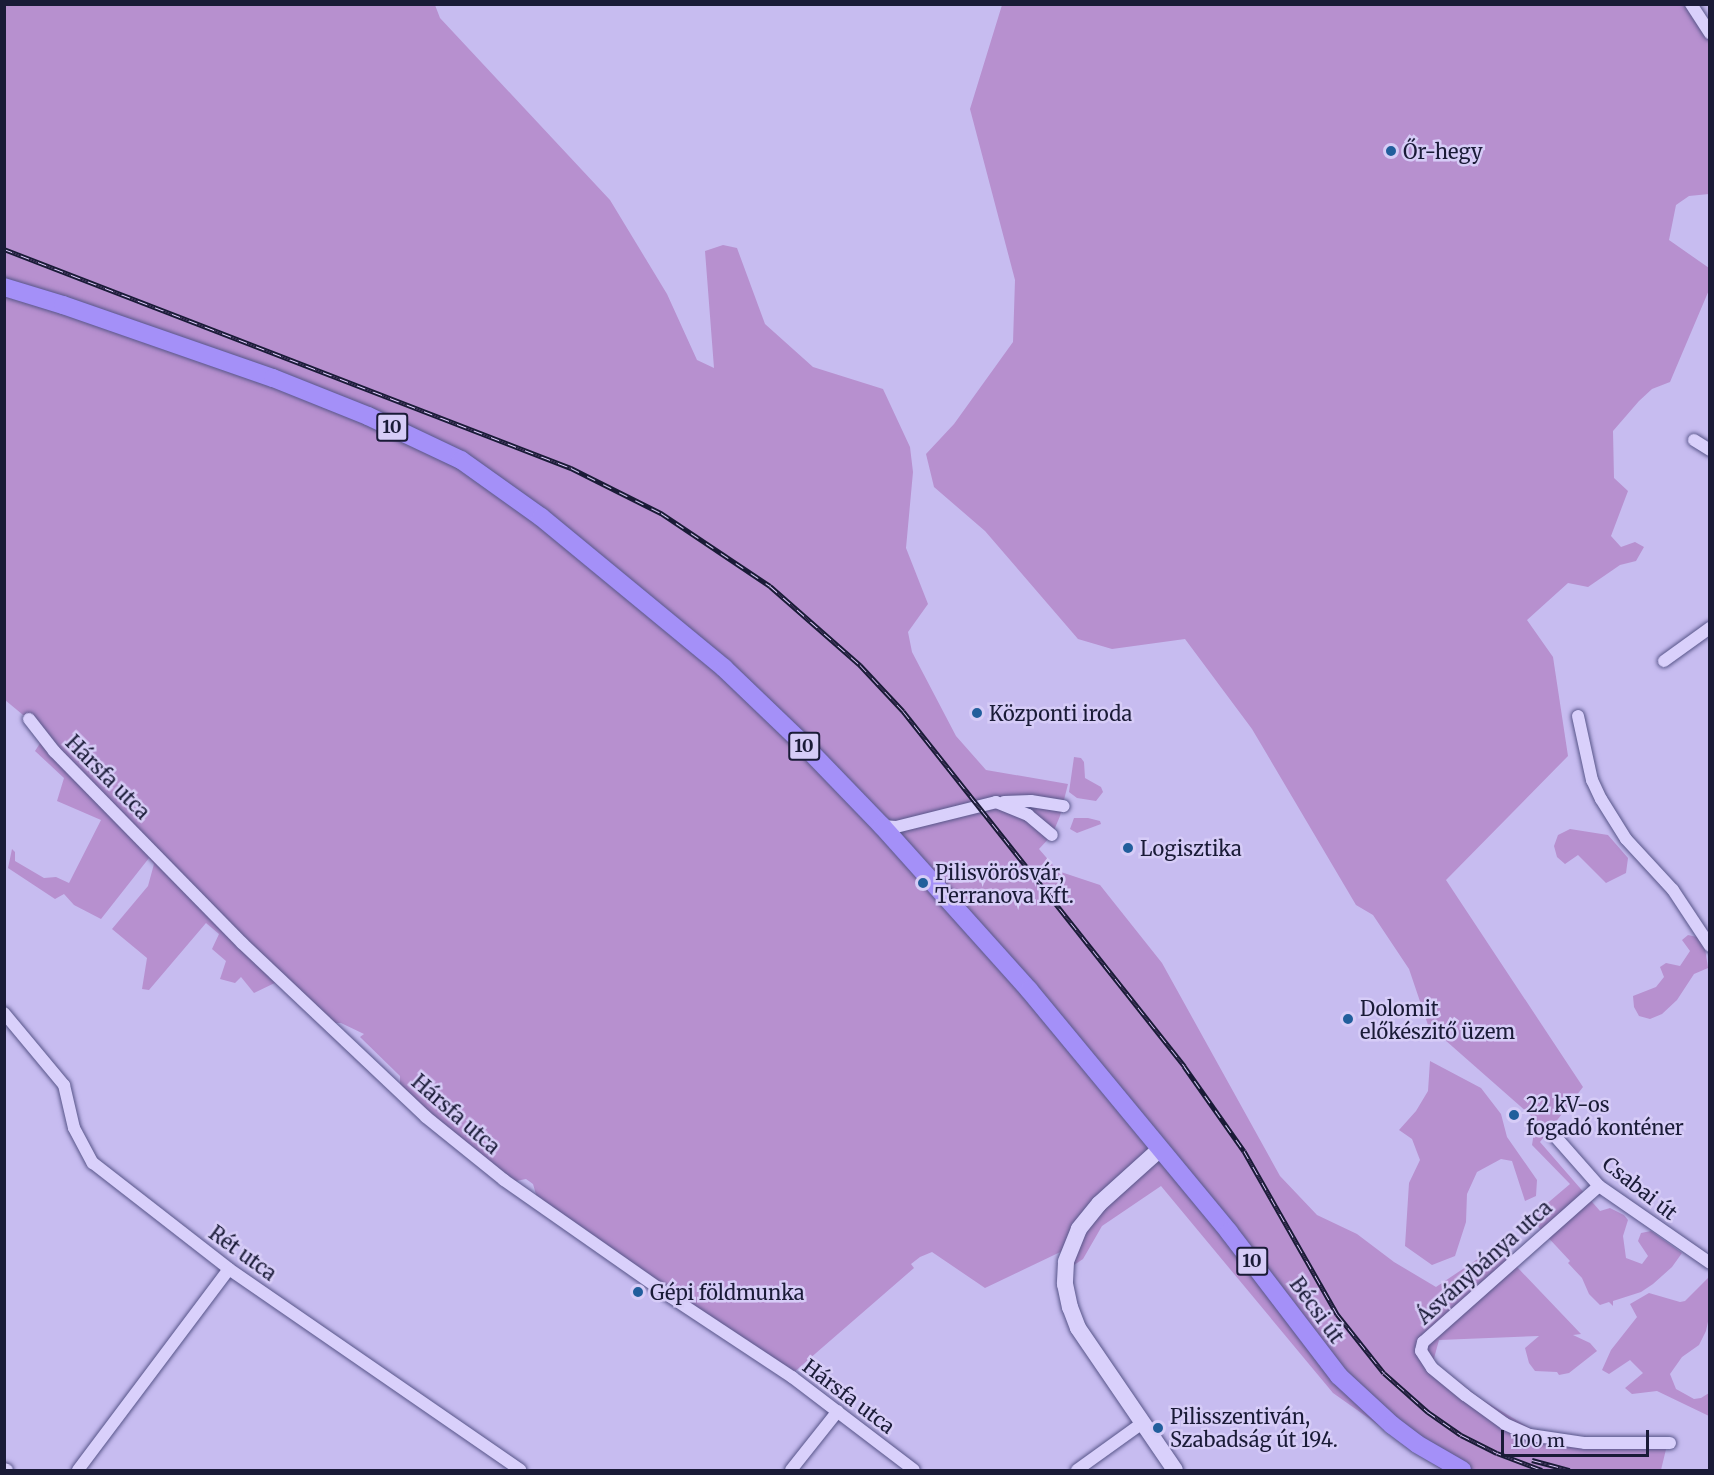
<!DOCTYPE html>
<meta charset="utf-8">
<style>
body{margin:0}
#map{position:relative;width:1714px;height:1475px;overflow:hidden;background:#c7bcf0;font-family:Merriweather,serif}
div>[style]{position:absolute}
.green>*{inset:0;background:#b790cf}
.roads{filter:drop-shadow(0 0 2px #575589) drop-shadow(0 0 2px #575589)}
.minor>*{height:12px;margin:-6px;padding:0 6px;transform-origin:6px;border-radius:6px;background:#d9d0fb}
.secondary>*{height:16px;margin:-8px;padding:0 8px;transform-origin:8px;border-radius:8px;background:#d9d0fb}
.primary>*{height:18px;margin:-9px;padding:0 9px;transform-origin:9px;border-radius:9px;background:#a490f8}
.rail>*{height:5px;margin-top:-2.5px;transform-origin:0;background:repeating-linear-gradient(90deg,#d6ccf7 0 9px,#1a1b37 0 18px);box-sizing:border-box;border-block:2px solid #1a1b37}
.dots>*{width:16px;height:16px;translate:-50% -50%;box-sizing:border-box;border:3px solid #d6ccf7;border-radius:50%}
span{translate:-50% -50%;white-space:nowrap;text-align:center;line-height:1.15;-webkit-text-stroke:5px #d6ccf7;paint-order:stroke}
.shield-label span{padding:2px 4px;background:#d6ccf7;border:2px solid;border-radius:4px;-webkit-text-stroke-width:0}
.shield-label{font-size:18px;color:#1a1b37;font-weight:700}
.poi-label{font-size:20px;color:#1a1b37}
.left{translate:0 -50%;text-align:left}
.street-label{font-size:20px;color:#1a1b37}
.frame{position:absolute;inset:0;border:6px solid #1a1b37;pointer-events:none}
.scale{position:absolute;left:1501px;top:1430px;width:148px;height:27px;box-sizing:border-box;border:3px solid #1a1b37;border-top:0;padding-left:8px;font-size:18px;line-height:21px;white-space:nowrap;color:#1a1b37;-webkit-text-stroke:4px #d6ccf7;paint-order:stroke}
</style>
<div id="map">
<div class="green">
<i style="clip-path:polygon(4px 5px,435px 5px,440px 18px,610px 200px,667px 294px,697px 360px,714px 368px,705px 251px,723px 245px,737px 248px,765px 324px,813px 367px,883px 389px,910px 447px,913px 472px,906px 548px,928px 604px,908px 632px,912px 652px,956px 736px,986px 770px,1068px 784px,1060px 816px,1052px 835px,1039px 849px,1058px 871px,1100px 885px,1162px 963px,1280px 1176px,1317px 1215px,1357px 1234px,1394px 1262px,1436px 1287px,1497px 1246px,1581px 1334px,1573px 1335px,1590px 1343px,1597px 1351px,1569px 1373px,1559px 1375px,1557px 1372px,1535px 1371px,1529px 1363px,1525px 1348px,1539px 1336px,1439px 1340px,1433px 1362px,1481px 1399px,1535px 1431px,1606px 1440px,1668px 1441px,1661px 1470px,1442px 1470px,1333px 1393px,1161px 1186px,1102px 1226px,1083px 1259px,1074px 1265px,1075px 1245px,985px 1288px,932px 1252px,920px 1257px,911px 1264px,914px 1268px,793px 1373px,637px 1271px,537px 1198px,533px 1184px,526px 1179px,511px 1182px,400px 1092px,400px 1076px,360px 1037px,364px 1034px,341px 1023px,331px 1023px,283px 979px,254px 993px,241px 977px,235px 983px,220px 979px,226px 961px,212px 949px,219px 934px,206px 923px,149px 990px,142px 989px,147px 958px,112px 929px,148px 886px,154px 864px,149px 858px,101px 919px,74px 905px,64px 894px,55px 899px,8px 868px,12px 849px,15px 852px,15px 861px,44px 878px,56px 877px,69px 883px,101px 820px,57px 801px,64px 778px,35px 751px,46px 734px,5px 700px)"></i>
<i style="clip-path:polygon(1002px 5px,1695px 5px,1709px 32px,1709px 194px,1689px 196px,1676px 205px,1669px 240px,1709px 268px,1709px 290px,1670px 382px,1652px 389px,1639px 401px,1613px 431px,1614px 478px,1628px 491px,1611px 536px,1621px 547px,1635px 542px,1644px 547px,1636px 561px,1620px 565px,1588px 587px,1568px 583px,1527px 620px,1553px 657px,1568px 756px,1446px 880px,1583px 1087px,1540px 1142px,1600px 1211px,1610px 1208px,1624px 1215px,1628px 1220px,1623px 1236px,1626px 1258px,1642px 1264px,1648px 1256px,1638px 1241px,1641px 1233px,1651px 1231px,1682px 1253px,1672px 1267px,1653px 1284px,1641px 1292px,1613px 1301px,1613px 1306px,1609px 1302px,1600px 1305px,1589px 1294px,1582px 1278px,1568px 1263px,1570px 1261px,1530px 1218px,1570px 1184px,1532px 1145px,1536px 1120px,1428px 1025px,1409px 969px,1373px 915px,1356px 905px,1252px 729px,1185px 639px,1112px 649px,1078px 639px,985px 531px,934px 487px,926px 454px,954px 424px,1013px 342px,1015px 280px,970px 109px)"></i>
<i style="clip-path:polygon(1074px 757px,1081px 758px,1084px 762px,1085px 778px,1101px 787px,1103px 792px,1096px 801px,1077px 798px,1069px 792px)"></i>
<i style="clip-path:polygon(1074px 818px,1088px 818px,1100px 821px,1101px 824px,1077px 833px,1070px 829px)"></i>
<i style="clip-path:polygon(1570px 829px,1608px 835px,1628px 858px,1626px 873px,1606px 883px,1578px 855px,1565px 864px,1557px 857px,1554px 846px,1558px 835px)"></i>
<i style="clip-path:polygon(1688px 935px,1697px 937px,1705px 948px,1708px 968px,1694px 974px,1677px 1000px,1662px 1014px,1650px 1019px,1639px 1016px,1634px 1007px,1633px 996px,1656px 987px,1664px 977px,1660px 967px,1666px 963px,1680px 966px,1690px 951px,1682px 940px)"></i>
<i style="clip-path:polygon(1430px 1061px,1481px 1088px,1501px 1114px,1507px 1137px,1537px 1180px,1536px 1196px,1525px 1201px,1512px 1161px,1501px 1159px,1477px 1172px,1467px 1194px,1466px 1222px,1455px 1256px,1432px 1265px,1405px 1246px,1409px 1183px,1420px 1160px,1412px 1139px,1399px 1130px,1416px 1111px,1428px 1091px)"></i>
<i style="clip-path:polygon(1709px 1277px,1709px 1317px,1706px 1331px,1699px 1345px,1682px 1357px,1670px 1374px,1676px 1389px,1694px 1399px,1701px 1398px,1709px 1393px,1709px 1416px,1657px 1391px,1632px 1394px,1625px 1388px,1643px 1373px,1630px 1360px,1609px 1374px,1602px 1370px,1611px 1350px,1637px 1317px,1630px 1304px,1649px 1293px,1680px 1302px,1685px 1301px)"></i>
</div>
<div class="roads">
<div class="minor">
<i style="left:1691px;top:4px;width:35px;rotate:57deg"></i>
<i style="left:1694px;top:440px;width:19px;rotate:32deg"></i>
<i style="left:1664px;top:661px;width:57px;rotate:-35.7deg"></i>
<i style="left:1578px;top:716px;width:66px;rotate:77.7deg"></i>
<i style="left:1592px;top:780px;width:21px;rotate:65deg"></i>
<i style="left:1601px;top:799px;width:47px;rotate:58deg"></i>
<i style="left:1626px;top:839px;width:69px;rotate:47.3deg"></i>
<i style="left:1673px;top:890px;width:67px;rotate:56.5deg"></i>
<i style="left:29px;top:719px;width:41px;rotate:52deg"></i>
<i style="left:54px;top:751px;width:269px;rotate:45.6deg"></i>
<i style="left:242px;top:943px;width:253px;rotate:43.4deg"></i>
<i style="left:426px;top:1117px;width:100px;rotate:38.9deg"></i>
<i style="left:504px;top:1180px;width:200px;rotate:35deg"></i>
<i style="left:668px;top:1295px;width:149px;rotate:33.5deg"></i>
<i style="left:792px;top:1377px;width:153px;rotate:37.3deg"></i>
<i style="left:1004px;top:802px;width:27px;rotate:-2deg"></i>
<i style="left:1031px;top:801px;width:33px;rotate:9deg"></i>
<i style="left:882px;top:826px;width:14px;rotate:4deg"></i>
<i style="left:896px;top:827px;width:103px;rotate:-14deg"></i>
<i style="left:996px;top:802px;width:35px;rotate:22deg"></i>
<i style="left:1028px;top:815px;width:31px;rotate:40deg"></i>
<i style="left:4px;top:1013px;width:94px;rotate:50.2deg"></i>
<i style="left:64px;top:1085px;width:44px;rotate:76.9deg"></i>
<i style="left:74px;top:1128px;width:40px;rotate:62deg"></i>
<i style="left:93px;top:1163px;width:172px;rotate:37.9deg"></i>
<i style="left:229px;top:1269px;width:354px;rotate:34.6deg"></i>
<i style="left:1554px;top:1135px;width:68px;rotate:48.6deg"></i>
<i style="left:1599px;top:1186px;width:135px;rotate:34.7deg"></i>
<i style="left:1599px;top:1186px;width:235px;rotate:138.4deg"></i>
<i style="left:1423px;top:1342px;width:9px;rotate:103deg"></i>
<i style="left:1421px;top:1351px;width:20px;rotate:57deg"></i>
<i style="left:1432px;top:1368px;width:43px;rotate:39.3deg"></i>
<i style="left:1465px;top:1395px;width:49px;rotate:35.9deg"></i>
<i style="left:1505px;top:1424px;width:27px;rotate:24deg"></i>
<i style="left:1530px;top:1435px;width:56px;rotate:8.3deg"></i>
<i style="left:1585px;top:1443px;width:85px"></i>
<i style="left:4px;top:1469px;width:3px;rotate:18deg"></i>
<i style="left:78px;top:1470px;width:251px;rotate:-53.1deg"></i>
<i style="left:791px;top:1470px;width:75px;rotate:-51.5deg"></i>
<i style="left:1077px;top:1470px;width:79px;rotate:-35.7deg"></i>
</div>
<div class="secondary">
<i style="left:1160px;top:1149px;width:82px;rotate:138deg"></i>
<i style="left:1099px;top:1204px;width:32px;rotate:129deg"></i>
<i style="left:1079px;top:1229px;width:35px;rotate:112deg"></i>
<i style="left:1066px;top:1262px;width:22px;rotate:93deg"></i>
<i style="left:1065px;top:1284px;width:24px;rotate:78deg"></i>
<i style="left:1070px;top:1307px;width:22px;rotate:69deg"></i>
<i style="left:1078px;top:1328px;width:172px;rotate:55.7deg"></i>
</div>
<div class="primary">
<i style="left:4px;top:287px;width:62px;rotate:17deg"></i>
<i style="left:63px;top:305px;width:222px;rotate:19.2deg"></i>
<i style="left:273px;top:378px;width:102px;rotate:21.8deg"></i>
<i style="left:368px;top:416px;width:103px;rotate:25.3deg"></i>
<i style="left:461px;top:460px;width:98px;rotate:35.5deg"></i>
<i style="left:541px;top:517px;width:237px;rotate:39.5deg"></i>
<i style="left:724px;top:668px;width:103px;rotate:43.8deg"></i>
<i style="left:798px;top:739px;width:121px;rotate:46deg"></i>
<i style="left:882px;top:826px;width:220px;rotate:48.1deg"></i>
<i style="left:1029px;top:990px;width:314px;rotate:50.4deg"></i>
<i style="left:1229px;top:1232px;width:181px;rotate:52.6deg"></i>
<i style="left:1339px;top:1376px;width:72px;rotate:42.8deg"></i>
<i style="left:1392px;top:1425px;width:31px;rotate:37deg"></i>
<i style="left:1417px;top:1444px;width:52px;rotate:30deg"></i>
</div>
</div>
<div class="rail">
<i style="left:4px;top:249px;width:608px;rotate:21.12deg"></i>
<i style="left:571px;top:468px;width:101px;rotate:26.6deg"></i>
<i style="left:661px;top:513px;width:131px;rotate:33.8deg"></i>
<i style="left:770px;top:586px;width:120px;rotate:41.3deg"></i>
<i style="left:860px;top:665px;width:63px;rotate:46.9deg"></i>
<i style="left:903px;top:711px;width:453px;rotate:51.6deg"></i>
<i style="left:1184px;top:1066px;width:104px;rotate:54.8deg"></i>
<i style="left:1244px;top:1151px;width:188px;rotate:60.3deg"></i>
<i style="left:1337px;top:1314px;width:75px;rotate:51.5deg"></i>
<i style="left:1384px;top:1373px;width:59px;rotate:41.6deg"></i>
<i style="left:1428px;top:1412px;width:40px;rotate:34.9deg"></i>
<i style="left:1461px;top:1435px;width:40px;rotate:26.6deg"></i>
<i style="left:1497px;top:1453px;width:48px;rotate:20.7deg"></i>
<i style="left:1532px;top:1460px;width:39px;rotate:15deg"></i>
</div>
<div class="dots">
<i style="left:1391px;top:151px;background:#215e9c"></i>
<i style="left:977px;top:713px;background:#215e9c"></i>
<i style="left:1128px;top:848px;background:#215e9c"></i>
<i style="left:923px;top:883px;background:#215e9c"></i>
<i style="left:1348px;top:1019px;background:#215e9c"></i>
<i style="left:1514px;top:1115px;background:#215e9c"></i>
<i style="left:638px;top:1292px;background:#215e9c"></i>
<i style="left:1158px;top:1428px;background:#215e9c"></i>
</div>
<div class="shield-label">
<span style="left:392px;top:427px">10</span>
<span style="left:804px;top:746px">10</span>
<span style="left:1252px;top:1261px">10</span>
</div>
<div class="poi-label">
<span class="left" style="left:1403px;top:151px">Őr-hegy</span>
<span class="left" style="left:989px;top:713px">Központi iroda</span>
<span class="left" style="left:1140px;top:848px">Logisztika</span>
<span class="left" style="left:935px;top:884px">Pilisvörösvár,<br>Terranova Kft.</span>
<span class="left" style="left:1360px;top:1020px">Dolomit<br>előkészitő üzem</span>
<span class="left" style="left:1526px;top:1116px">22 kV-os<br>fogadó konténer</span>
<span class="left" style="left:650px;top:1292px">Gépi földmunka</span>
<span class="left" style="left:1170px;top:1428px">Pilisszentiván,<br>Szabadság út 194.</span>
</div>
<div class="street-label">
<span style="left:108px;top:777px;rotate:45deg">Hársfa utca</span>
<span style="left:456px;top:1114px;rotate:41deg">Hársfa utca</span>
<span style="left:1640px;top:1188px;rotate:38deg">Csabai út</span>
<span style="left:243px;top:1253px;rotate:36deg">Rét utca</span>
<span style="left:1484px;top:1262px;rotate:-42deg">Ásványbánya utca</span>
<span style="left:1317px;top:1310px;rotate:54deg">Bécsi út</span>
<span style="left:849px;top:1396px;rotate:37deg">Hársfa utca</span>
</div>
<div class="frame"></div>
<div class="scale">100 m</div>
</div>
